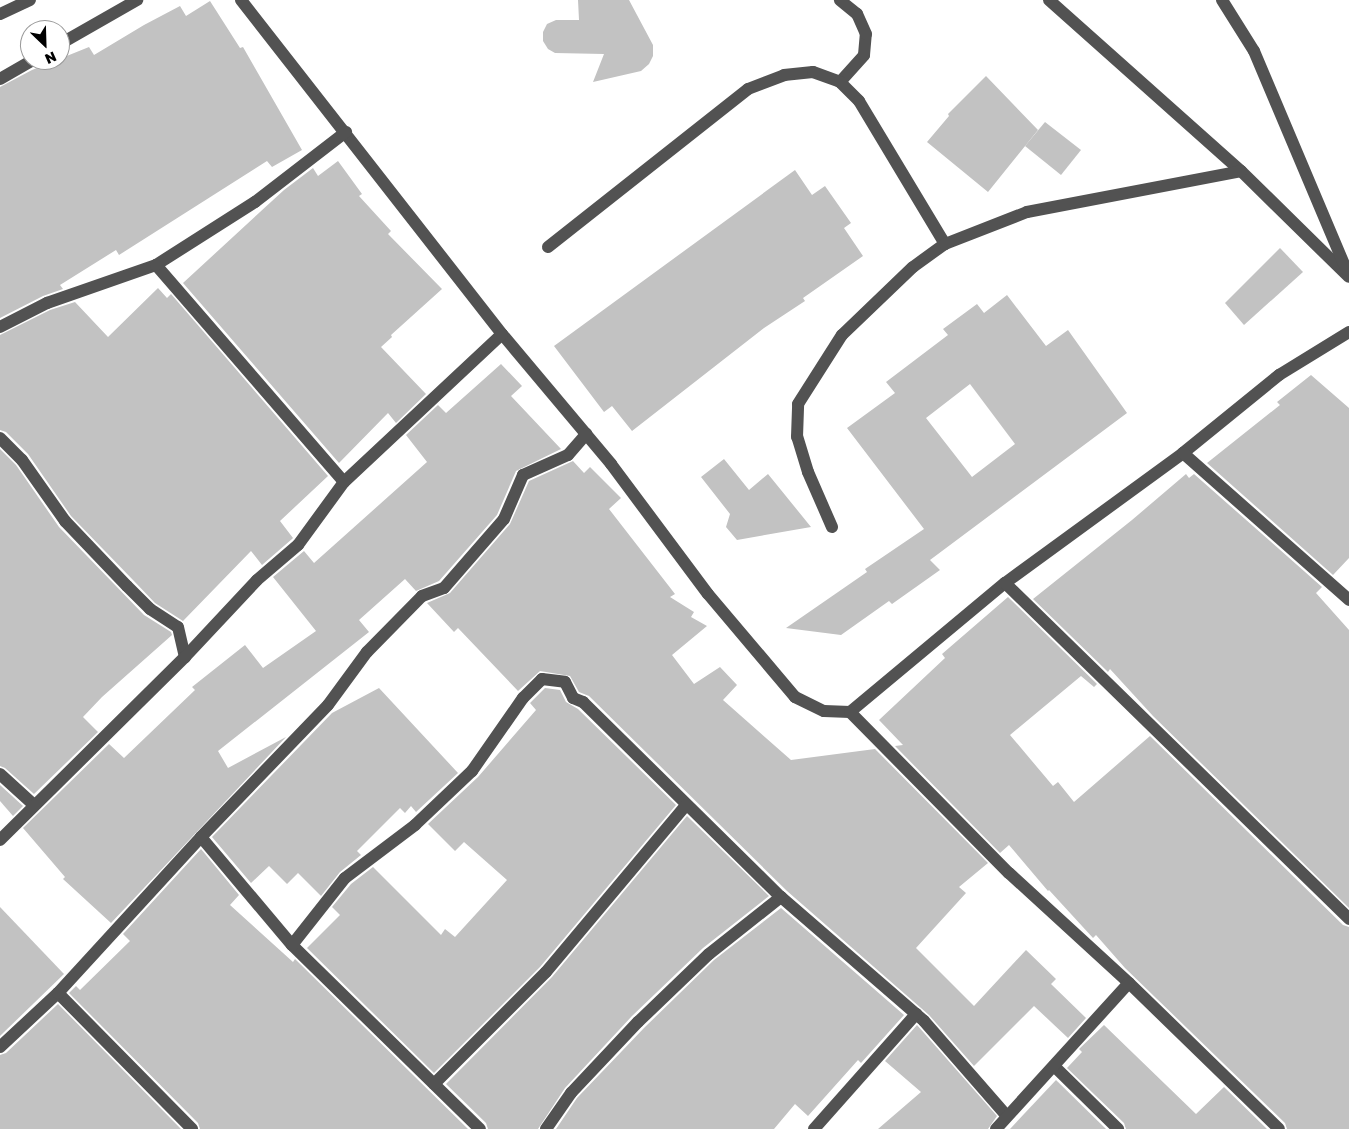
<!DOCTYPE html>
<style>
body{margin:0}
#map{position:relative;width:1349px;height:1129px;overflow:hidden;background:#fff;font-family:"Golos Text",sans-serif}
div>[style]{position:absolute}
.building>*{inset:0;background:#c2c2c2}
.minor>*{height:12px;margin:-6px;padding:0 6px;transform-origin:6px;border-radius:6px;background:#525252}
span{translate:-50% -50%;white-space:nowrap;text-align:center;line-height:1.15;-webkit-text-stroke:4.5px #fff;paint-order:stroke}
.north{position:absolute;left:20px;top:20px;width:50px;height:50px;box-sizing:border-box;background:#fff;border:1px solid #999;border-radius:50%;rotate:156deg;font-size:14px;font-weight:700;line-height:20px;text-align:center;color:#000}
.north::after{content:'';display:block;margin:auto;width:18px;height:22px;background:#000;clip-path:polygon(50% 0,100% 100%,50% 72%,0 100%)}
</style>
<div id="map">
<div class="building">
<i style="clip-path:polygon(578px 0,629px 0,653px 45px,653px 56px,649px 64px,641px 71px,593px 82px,604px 54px,555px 53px,548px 49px,543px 41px,543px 32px,547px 24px,556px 20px,579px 20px)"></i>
<i style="clip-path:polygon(210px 1px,240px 48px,243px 47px,302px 150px,272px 167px,267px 161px,119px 255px,116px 250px,60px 285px,63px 289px,43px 296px,0 318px,0 87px,32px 70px,89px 47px,94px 55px,144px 25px,180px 6px,186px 16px)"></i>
<i style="clip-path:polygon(986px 76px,1038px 130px,988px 192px,927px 142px,949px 116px,948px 114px)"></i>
<i style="clip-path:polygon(1045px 122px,1081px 150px,1061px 175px,1025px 146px)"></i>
<i style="clip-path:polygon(338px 161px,362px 194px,359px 196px,391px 231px,388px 234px,442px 289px,391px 335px,392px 337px,381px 347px,426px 394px,396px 423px,388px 413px,339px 463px,183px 283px,284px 190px,313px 168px,318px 176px)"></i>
<i style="clip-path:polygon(795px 170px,812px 195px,825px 186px,851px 223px,844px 228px,863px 256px,803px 298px,805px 301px,764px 328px,632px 431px,612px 406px,604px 412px,554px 346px)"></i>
<i style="clip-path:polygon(1280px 248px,1303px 272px,1244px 325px,1225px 303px)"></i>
<i style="clip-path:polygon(158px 288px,167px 298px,171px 294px,328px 476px,280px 521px,293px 538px,292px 539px,262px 565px,251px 551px,183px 621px,155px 603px,133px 580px,71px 516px,28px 454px,6px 432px,0 430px,0 335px,50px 310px,75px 302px,108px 337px)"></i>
<i style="clip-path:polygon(evenodd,1007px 295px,1046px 346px,1068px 330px,1127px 413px,930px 560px,940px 570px,892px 604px,889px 601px,841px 635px,786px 628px,867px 572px,865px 569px,924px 529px,847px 428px,895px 393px,886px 382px,948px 335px,943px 329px,977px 304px,984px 313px,1007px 295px,970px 384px,1015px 444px,972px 477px,926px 418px,970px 384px)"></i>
<i style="clip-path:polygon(501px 364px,522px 386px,511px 396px,561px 449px,516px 471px,497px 515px,439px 581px,416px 591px,405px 579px,359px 620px,369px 632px,218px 751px,228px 768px,286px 737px,111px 923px,63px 879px,65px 877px,23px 828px,109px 744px,124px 758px,195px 690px,192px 687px,245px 645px,263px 668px,316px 631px,273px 577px,304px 551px,314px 563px,427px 462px,406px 435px,438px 405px,446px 413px)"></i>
<i style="clip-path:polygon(1311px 375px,1349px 408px,1349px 558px,1333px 575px,1207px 463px,1280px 405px,1277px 402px)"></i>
<i style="clip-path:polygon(0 449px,16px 465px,59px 527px,144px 615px,171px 632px,172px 635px,102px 697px,83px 717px,98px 732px,34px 794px,5px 768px,0 766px)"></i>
<i style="clip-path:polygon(724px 459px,749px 490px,768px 474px,811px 527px,737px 540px,726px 527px,730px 514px,701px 477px)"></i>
<i style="clip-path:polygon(573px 461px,584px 473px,590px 467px,621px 498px,609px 509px,675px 594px,670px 597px,694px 612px,691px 617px,707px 626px,672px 655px,694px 684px,720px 667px,737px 685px,723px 700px,791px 760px,875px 749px,988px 863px,959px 887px,966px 893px,916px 948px,974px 1006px,1026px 950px,1056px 979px,1051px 984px,1086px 1018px,1068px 1038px,1034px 1006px,974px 1066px,929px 1015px,787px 891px,589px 696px,579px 692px,570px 676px,540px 671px,518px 691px,458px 628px,454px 632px,427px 603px,450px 593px,510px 524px,529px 481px)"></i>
<i style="clip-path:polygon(1186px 474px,1189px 478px,1194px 474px,1322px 587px,1316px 593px,1349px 630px,1349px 908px,1153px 716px,1110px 669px,1108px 672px,1033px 599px,1132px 520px)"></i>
<i style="clip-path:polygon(1008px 597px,1097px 684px,1094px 687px,1081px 676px,1010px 735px,1053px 786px,1058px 782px,1074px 802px,1150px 736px,1343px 925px,1349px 927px,1349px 1129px,1287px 1129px,1285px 1123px,1125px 968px,1096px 935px,1093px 938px,1049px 890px,1048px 891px,1009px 845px,1000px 853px,895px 746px,903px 745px,879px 720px,945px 658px,942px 654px)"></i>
<i style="clip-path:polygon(379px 688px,458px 773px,416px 812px,411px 806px,405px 813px,400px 808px,357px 851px,361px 855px,340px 872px,321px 896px,298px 873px,287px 884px,269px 866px,251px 883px,212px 837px,332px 713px)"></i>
<i style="clip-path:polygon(545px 688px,560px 690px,566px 702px,578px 709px,676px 805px,540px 967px,434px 1073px,307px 948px,340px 915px,332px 907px,351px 884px,373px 867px,441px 935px,445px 929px,455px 937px,507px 880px,464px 842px,455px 851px,428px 824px,478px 777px,536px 710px,530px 703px)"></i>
<i style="clip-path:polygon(0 785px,23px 806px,13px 816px,0 801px)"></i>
<i style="clip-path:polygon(687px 816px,769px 896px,703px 948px,632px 1016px,565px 1088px,538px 1129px,488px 1129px,486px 1123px,446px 1084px,552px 977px)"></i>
<i style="clip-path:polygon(201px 849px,239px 895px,230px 905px,293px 962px,295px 959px,468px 1129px,200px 1129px,198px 1123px,69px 993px,76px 986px,80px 990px,130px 941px,123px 934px)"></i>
<i style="clip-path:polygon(0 907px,64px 974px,0 1036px)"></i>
<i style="clip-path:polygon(781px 908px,904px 1015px,861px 1063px,858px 1060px,808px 1116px,795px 1104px,774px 1129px,556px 1129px,577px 1098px,644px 1028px,714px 960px)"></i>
<i style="clip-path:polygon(58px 1004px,181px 1129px,0 1129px,0 1055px,6px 1053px)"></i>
<i style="clip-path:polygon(917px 1025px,997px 1116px,988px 1129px,878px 1129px,921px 1092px,885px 1061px)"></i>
<i style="clip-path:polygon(1104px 1025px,1196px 1114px,1224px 1087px,1267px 1129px,1126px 1129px,1124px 1123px,1067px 1068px,1082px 1052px,1079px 1049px)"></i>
<i style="clip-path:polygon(1056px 1080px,1106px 1129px,1010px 1129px)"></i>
</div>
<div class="minor">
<i style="left:241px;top:0;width:424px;rotate:52deg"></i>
<i style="left:502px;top:334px;width:170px;rotate:50deg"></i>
<i style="left:611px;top:464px;width:162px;rotate:53.3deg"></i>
<i style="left:708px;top:594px;width:135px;rotate:49.8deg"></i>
<i style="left:795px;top:697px;width:32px;rotate:26deg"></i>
<i style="left:824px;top:711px;width:26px;rotate:2deg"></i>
<i style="left:850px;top:712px;width:202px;rotate:-39.8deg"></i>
<i style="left:1005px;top:583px;width:220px;rotate:-36.1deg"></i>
<i style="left:1183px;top:453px;width:124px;rotate:-39.1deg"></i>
<i style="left:1279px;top:375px;width:82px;rotate:-31.6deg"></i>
<i style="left:1049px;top:0;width:257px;rotate:41.7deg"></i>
<i style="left:1241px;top:171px;width:151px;rotate:44.5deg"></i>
<i style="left:1222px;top:0;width:60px;rotate:57.9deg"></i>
<i style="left:1254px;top:51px;width:237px;rotate:67.1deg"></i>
<i style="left:0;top:14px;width:33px;rotate:-25deg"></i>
<i style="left:60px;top:44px;width:89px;rotate:-29.7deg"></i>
<i style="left:0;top:79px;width:38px;rotate:-30deg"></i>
<i style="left:840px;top:82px;width:36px;rotate:-48deg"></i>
<i style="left:864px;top:55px;width:21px;rotate:-85deg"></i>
<i style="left:866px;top:34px;width:22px;rotate:-114deg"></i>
<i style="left:857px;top:14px;width:22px;rotate:-141deg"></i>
<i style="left:548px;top:247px;width:255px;rotate:-38.3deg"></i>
<i style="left:748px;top:89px;width:39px;rotate:-21deg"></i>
<i style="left:784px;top:75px;width:29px;rotate:-6deg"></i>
<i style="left:813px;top:72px;width:29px;rotate:20deg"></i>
<i style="left:840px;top:82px;width:27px;rotate:45deg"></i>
<i style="left:859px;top:101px;width:167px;rotate:59deg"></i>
<i style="left:156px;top:265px;width:287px;rotate:49.1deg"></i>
<i style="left:0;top:327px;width:53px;rotate:-27.1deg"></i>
<i style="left:47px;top:303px;width:115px;rotate:-19.2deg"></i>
<i style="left:156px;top:265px;width:117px;rotate:-32.5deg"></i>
<i style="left:255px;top:202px;width:115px;rotate:-37.6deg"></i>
<i style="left:0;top:438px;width:31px;rotate:45deg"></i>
<i style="left:22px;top:460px;width:75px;rotate:54.8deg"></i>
<i style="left:65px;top:521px;width:90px;rotate:46.4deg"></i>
<i style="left:127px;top:586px;width:33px;rotate:45deg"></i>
<i style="left:150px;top:609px;width:33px;rotate:33deg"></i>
<i style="left:178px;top:627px;width:31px;rotate:77deg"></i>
<i style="left:1183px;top:453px;width:222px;rotate:41.5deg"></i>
<i style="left:832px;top:527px;width:60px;rotate:-113.6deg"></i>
<i style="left:808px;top:472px;width:37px;rotate:-107deg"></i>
<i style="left:797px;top:437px;width:33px;rotate:-88deg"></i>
<i style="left:798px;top:404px;width:82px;rotate:-57.5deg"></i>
<i style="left:842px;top:335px;width:98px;rotate:-43.8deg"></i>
<i style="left:913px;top:267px;width:39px;rotate:-36deg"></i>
<i style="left:945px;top:244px;width:88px;rotate:-21.3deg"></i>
<i style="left:1027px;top:212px;width:218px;rotate:-10.8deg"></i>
<i style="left:1005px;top:583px;width:481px;rotate:44.3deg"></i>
<i style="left:850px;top:712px;width:226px;rotate:45.4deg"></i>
<i style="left:1009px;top:873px;width:163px;rotate:42.5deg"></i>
<i style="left:1129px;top:983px;width:209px;rotate:44.2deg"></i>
<i style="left:0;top:774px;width:46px;rotate:42.4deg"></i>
<i style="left:201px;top:837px;width:141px;rotate:49.9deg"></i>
<i style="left:292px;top:945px;width:263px;rotate:44.4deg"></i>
<i style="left:0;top:840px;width:260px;rotate:-44.7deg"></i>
<i style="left:185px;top:657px;width:105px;rotate:-46.9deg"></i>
<i style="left:257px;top:580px;width:54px;rotate:-40.5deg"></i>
<i style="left:298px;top:545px;width:78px;rotate:-53.9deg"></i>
<i style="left:344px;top:482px;width:216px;rotate:-43.1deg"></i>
<i style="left:292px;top:945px;width:85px;rotate:-51.7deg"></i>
<i style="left:345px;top:878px;width:88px;rotate:-37.1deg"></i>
<i style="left:415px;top:825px;width:79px;rotate:-43.5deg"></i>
<i style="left:472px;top:771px;width:89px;rotate:-55.1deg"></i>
<i style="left:523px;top:698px;width:27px;rotate:-45deg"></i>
<i style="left:542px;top:679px;width:23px;rotate:7deg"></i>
<i style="left:565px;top:682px;width:18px;rotate:63deg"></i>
<i style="left:573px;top:698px;width:11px;rotate:22deg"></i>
<i style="left:583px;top:702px;width:278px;rotate:44.6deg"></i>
<i style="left:781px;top:897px;width:189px;rotate:40.9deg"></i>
<i style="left:924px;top:1021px;width:126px;rotate:48.9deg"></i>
<i style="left:58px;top:993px;width:191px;rotate:45.4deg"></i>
<i style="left:0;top:1047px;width:79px;rotate:-43deg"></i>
<i style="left:58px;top:993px;width:212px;rotate:-47.5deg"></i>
<i style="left:201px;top:837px;width:183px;rotate:-46.1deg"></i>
<i style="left:328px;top:705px;width:66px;rotate:-53.7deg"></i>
<i style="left:367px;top:652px;width:78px;rotate:-45.5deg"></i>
<i style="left:422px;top:596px;width:23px;rotate:-20deg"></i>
<i style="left:444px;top:588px;width:91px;rotate:-49deg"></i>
<i style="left:504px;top:519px;width:48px;rotate:-66.6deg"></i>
<i style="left:523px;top:475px;width:49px;rotate:-24deg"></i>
<i style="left:568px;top:455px;width:28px;rotate:-49deg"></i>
<i style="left:1054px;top:1066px;width:90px;rotate:44.5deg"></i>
<i style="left:434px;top:1084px;width:158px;rotate:-45deg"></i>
<i style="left:546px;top:972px;width:218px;rotate:-50deg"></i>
<i style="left:546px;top:1129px;width:44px;rotate:-55.2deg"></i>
<i style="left:571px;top:1093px;width:98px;rotate:-46.7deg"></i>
<i style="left:638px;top:1022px;width:98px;rotate:-43.8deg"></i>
<i style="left:709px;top:954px;width:92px;rotate:-38.4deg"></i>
<i style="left:814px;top:1129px;width:154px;rotate:-48.4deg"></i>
<i style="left:996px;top:1129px;width:197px;rotate:-47.7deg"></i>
</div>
<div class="north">N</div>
</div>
